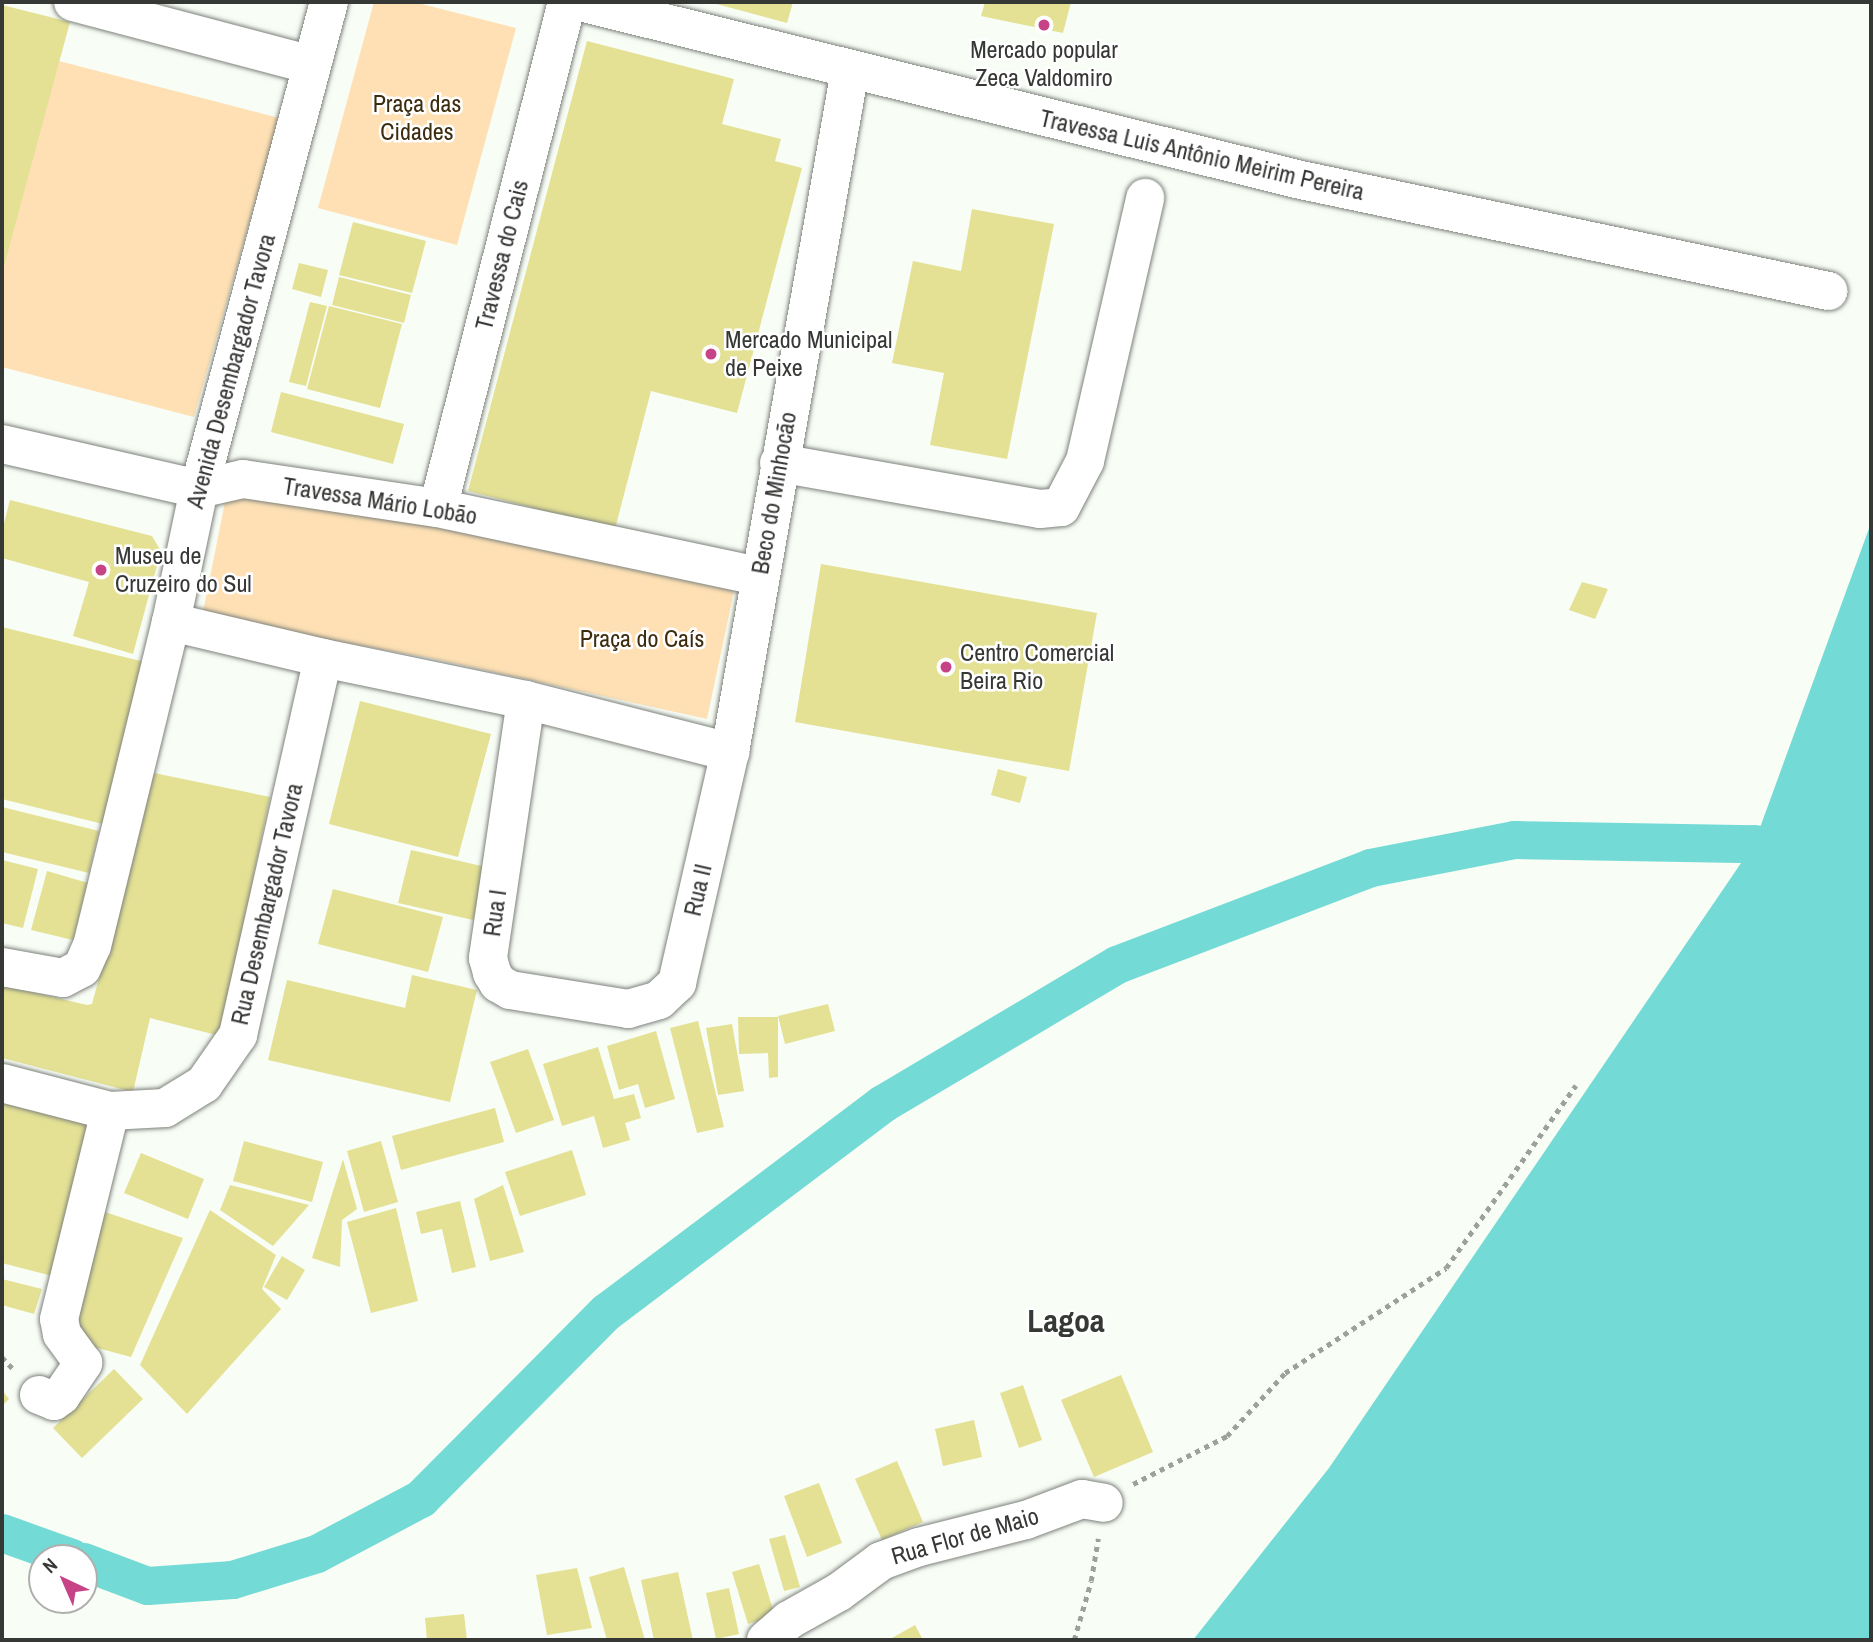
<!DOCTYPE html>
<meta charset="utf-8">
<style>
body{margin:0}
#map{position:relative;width:1873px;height:1642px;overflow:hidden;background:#f8fdf6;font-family:"Archivo Narrow",sans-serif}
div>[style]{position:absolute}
.green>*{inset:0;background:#fee0b4}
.water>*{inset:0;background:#73dad5}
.canal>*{height:38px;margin:-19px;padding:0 19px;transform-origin:19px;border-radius:19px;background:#73dad5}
.building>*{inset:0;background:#e4e195}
.path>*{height:4.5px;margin-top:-2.25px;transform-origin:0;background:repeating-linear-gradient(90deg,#9da19b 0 5px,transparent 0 10px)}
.roads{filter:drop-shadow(0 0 2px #7e827c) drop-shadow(0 0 2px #7e827c)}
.minor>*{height:38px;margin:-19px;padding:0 19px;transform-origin:19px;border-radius:19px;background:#fff}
.dots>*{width:19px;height:19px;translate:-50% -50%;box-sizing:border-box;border:4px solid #fff;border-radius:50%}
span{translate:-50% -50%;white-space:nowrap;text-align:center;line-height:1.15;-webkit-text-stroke:5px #fff;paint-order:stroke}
.poi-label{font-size:24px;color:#363835}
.left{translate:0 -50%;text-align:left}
.park-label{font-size:24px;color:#3d2c0e}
.street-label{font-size:24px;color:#363835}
.district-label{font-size:32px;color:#363835;font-weight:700}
.frame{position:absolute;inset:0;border:4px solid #363835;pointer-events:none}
.north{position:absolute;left:28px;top:1544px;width:70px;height:70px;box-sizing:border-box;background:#fff;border:2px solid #afafae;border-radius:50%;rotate:316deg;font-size:19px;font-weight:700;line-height:28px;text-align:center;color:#363835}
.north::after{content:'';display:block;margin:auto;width:24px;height:32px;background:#c74388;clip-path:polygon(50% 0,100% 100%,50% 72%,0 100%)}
</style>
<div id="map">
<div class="green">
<i style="clip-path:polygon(374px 2px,414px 2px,516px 28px,457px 245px,318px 208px)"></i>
<i style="clip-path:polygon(59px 61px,279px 118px,194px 417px,2px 367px,2px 270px)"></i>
<i style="clip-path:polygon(228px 487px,265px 491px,734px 591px,707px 719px,429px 658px,202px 617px)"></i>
</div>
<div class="water">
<i style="clip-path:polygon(1871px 523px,1871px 1640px,1193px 1640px,1329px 1468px,1754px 844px)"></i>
</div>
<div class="canal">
<i style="left:2px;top:1533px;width:74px;rotate:19.7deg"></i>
<i style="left:84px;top:1562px;width:68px;rotate:20.6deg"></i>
<i style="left:148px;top:1586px;width:85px;rotate:-4deg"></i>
<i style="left:233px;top:1580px;width:88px;rotate:-17.2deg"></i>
<i style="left:317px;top:1554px;width:118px;rotate:-27.9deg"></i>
<i style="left:421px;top:1499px;width:264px;rotate:-45.2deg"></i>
<i style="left:607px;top:1312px;width:346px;rotate:-37deg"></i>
<i style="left:883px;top:1104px;width:272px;rotate:-30.7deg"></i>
<i style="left:1117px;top:965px;width:272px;rotate:-20.9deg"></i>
<i style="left:1371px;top:868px;width:147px;rotate:-11deg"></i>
<i style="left:1515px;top:840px;width:239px;rotate:1deg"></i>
<i style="left:1754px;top:844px;width:119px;rotate:9.2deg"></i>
</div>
<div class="building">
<i style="clip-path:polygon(709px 2px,793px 2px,787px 23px)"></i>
<i style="clip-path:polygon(985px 2px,1071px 2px,1063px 33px,981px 16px)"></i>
<i style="clip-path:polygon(2px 5px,70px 22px,3px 270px,2px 270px)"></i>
<i style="clip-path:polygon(587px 41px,734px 79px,722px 124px,781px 139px,775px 161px,802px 168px,737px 413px,651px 391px,615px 529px,468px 491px)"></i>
<i style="clip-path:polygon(972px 209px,1054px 224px,1007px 459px,930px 445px,944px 373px,892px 363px,913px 261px,961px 271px)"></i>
<i style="clip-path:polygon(353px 222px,426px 241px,412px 293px,339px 275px)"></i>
<i style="clip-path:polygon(299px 263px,328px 270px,321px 297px,292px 289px)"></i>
<i style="clip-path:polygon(339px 277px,411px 295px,404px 323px,332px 305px)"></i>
<i style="clip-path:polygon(310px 302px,327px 306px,306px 386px,289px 382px)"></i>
<i style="clip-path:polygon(329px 306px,402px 324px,380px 408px,307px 389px)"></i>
<i style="clip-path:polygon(281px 392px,404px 424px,393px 464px,271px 432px)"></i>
<i style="clip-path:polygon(10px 500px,152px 536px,161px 551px,133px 654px,73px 636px,89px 582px,2px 558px,2px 531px)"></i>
<i style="clip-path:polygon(821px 564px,1097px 613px,1069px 771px,795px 722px)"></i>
<i style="clip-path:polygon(1582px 582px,1608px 589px,1595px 619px,1569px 610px)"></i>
<i style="clip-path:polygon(2px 627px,153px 664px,111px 826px,2px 799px)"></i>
<i style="clip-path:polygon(360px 701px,491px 734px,458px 857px,329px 824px)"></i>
<i style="clip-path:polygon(998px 769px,1027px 777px,1020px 803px,991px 795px)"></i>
<i style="clip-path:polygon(154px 773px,270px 797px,220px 1036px,150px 1018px,133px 1092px,2px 1058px,2px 985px,87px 1005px,92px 1004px)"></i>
<i style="clip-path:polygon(2px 807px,99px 831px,89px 873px,2px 852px)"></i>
<i style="clip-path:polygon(411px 850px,486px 867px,473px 920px,398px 903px)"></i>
<i style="clip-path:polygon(2px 860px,38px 869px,23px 928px,2px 923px)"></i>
<i style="clip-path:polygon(47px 871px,88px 883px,73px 940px,31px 930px)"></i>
<i style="clip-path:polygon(333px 889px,443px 917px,428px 972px,318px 944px)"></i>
<i style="clip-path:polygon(412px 975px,477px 990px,450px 1102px,268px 1060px,287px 980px,405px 1008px)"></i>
<i style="clip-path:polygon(828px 1004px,835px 1031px,785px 1044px,778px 1016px)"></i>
<i style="clip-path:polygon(738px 1017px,778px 1017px,778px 1077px,769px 1078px,768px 1053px,739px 1054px)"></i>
<i style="clip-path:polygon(698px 1021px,724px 1127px,697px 1133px,670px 1028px)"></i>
<i style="clip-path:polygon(732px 1024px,744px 1091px,718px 1095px,706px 1028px)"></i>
<i style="clip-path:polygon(656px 1031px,675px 1099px,645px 1108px,638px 1084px,619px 1090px,607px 1046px)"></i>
<i style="clip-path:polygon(598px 1047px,614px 1099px,634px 1094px,641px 1118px,625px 1123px,630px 1140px,603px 1148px,594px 1116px,562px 1126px,543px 1064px)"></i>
<i style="clip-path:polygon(528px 1049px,554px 1120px,516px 1133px,490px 1062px)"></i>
<i style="clip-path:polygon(2px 1103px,94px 1126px,56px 1277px,2px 1263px)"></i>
<i style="clip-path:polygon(495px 1108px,504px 1142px,401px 1170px,392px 1136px)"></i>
<i style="clip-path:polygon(244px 1141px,323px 1162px,312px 1202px,233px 1181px)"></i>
<i style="clip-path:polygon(381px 1141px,398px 1202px,364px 1212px,347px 1151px)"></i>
<i style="clip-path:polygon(572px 1150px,586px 1195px,520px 1216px,505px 1172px)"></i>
<i style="clip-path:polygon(141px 1153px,204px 1179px,188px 1219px,124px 1193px)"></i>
<i style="clip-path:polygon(343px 1159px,357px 1209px,342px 1220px,340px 1267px,312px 1258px)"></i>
<i style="clip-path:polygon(230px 1185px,309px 1205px,273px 1246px,220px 1210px)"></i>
<i style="clip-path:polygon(503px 1185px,524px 1252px,490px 1261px,474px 1199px)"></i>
<i style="clip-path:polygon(460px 1201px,476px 1267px,452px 1273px,442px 1229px,421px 1234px,416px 1212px)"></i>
<i style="clip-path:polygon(396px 1208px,418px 1301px,371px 1313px,347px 1222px)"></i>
<i style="clip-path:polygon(210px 1210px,276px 1255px,262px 1289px,281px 1309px,187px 1414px,140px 1365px)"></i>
<i style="clip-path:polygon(105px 1212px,183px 1238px,131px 1357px,71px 1341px)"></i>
<i style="clip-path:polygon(282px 1256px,305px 1270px,287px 1300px,264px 1287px)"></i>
<i style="clip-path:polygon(2px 1279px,42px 1289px,34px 1314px,2px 1305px)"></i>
<i style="clip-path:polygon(114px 1369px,143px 1399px,82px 1458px,53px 1428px)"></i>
<i style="clip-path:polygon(1121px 1375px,1153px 1452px,1094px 1477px,1061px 1400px)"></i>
<i style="clip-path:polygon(1023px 1385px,1042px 1440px,1019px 1448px,1000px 1393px)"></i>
<i style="clip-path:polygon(2px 1390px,9px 1399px,2px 1406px)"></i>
<i style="clip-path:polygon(974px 1420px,982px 1457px,943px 1466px,935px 1429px)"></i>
<i style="clip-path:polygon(897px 1461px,923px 1522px,882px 1540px,855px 1479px)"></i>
<i style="clip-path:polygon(819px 1483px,842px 1543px,807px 1557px,784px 1496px)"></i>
<i style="clip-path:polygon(785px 1535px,800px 1587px,784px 1591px,769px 1539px)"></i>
<i style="clip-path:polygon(759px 1564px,775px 1616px,748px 1624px,732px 1572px)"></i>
<i style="clip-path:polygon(624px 1567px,645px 1640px,607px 1640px,589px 1577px)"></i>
<i style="clip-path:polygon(577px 1568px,592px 1628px,547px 1635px,536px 1575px)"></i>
<i style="clip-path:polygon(678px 1572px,693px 1640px,654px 1640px,641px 1580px)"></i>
<i style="clip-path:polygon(729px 1588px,739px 1634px,716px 1639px,706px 1593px)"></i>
<i style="clip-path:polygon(464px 1614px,467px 1640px,427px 1640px,425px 1618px)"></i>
<i style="clip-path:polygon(915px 1625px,923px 1640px,893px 1640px,892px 1638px)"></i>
</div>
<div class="path">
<i style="left:2px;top:1357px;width:16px;rotate:47deg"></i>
<i style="left:1133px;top:1484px;width:106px;rotate:-27.1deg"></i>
<i style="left:1227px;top:1436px;width:86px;rotate:-47.4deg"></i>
<i style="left:1285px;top:1373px;width:192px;rotate:-33.1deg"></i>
<i style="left:1446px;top:1268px;width:224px;rotate:-54.6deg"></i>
<i style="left:1074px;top:1640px;width:61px;rotate:-73.9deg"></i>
<i style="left:1091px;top:1581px;width:43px;rotate:-80.5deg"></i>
</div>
<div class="roads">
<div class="minor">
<i style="left:73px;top:2px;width:246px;rotate:14.8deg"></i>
<i style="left:580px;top:2px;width:743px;rotate:13.87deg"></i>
<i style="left:1301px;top:180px;width:539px;rotate:11.89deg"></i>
<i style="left:2px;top:444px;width:202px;rotate:12.9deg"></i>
<i style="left:199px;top:489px;width:45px;rotate:-12.8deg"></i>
<i style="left:243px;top:479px;width:197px;rotate:8.5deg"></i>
<i style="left:438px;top:508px;width:328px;rotate:12deg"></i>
<i style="left:779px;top:463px;width:265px;rotate:10deg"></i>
<i style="left:1040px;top:509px;width:21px;rotate:-5deg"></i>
<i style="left:1061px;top:507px;width:52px;rotate:-62.4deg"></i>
<i style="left:1085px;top:461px;width:270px;rotate:-77.1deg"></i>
<i style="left:438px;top:508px;width:522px;rotate:-75.7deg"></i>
<i style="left:171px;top:622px;width:156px;rotate:13.3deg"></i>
<i style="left:323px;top:658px;width:207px;rotate:11.7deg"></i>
<i style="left:526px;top:700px;width:211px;rotate:14.3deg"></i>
<i style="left:526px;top:700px;width:261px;rotate:98.4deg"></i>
<i style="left:488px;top:958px;width:16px;rotate:75deg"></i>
<i style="left:492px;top:973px;width:12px;rotate:59deg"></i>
<i style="left:498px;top:983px;width:14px;rotate:30deg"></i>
<i style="left:510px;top:990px;width:120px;rotate:9.1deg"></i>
<i style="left:628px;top:1009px;width:32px;rotate:-16deg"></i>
<i style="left:659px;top:1000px;width:25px;rotate:-43deg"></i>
<i style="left:677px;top:983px;width:237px;rotate:-77.1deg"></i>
<i style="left:730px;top:752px;width:692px;rotate:-80.02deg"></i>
<i style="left:2px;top:967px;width:62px;rotate:10.2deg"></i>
<i style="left:63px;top:978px;width:21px;rotate:-28deg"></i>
<i style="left:82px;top:968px;width:24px;rotate:-66deg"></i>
<i style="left:92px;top:946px;width:333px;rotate:-76.3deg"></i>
<i style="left:171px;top:622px;width:136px;rotate:-78.1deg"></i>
<i style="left:199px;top:489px;width:504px;rotate:-75.05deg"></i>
<i style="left:2px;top:1083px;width:112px;rotate:14.5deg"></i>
<i style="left:110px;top:1111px;width:55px;rotate:-3.1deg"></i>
<i style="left:165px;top:1108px;width:46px;rotate:-31.6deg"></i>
<i style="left:204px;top:1084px;width:60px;rotate:-55.2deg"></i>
<i style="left:238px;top:1035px;width:386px;rotate:-77.3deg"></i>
<i style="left:39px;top:1395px;width:16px;rotate:22deg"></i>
<i style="left:54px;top:1401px;width:9px;rotate:-36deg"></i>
<i style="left:61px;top:1396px;width:40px;rotate:-56deg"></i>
<i style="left:83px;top:1363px;width:36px;rotate:-126deg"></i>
<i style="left:62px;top:1334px;width:15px;rotate:-101deg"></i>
<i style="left:59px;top:1319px;width:214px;rotate:-76.2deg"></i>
<i style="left:766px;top:1640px;width:30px;rotate:-41deg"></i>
<i style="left:789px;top:1620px;width:57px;rotate:-29.2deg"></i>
<i style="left:839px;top:1592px;width:52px;rotate:-36.4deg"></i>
<i style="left:881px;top:1561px;width:40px;rotate:-20.2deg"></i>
<i style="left:919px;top:1547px;width:110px;rotate:-14.2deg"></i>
<i style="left:1026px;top:1520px;width:60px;rotate:-20.6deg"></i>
<i style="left:1082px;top:1499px;width:22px;rotate:10deg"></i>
</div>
</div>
<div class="dots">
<i style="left:1044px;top:25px;background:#c74388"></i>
<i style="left:711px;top:354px;background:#c74388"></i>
<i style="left:101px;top:570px;background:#c74388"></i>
<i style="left:946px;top:667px;background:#c74388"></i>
</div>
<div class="poi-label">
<span style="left:1044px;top:64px">Mercado popular<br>Zeca Valdomiro</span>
<span class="left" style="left:725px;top:354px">Mercado Municipal<br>de Peixe</span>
<span class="left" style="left:115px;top:570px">Museu de<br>Cruzeiro do Sul</span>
<span class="left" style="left:960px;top:667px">Centro Comercial<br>Beira Rio</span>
</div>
<div class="park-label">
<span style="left:417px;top:118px">Praça das<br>Cidades</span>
<span style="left:642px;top:639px">Praça do Caís</span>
</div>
<div class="street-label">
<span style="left:1202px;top:155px;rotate:13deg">Travessa Luis Antônio Meirim Pereira</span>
<span style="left:502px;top:255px;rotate:-76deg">Travessa do Cais</span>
<span style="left:231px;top:371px;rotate:-75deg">Avenida Desembargador Tavora</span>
<span style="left:774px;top:493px;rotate:-80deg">Beco do Minhocão</span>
<span style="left:380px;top:501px;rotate:9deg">Travessa Mário Lobão</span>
<span style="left:698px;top:890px;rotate:-77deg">Rua II</span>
<span style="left:267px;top:904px;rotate:-77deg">Rua Desembargador Tavora</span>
<span style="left:495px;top:913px;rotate:-82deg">Rua I</span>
<span style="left:965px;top:1536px;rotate:-16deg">Rua Flor de Maio</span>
</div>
<div class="district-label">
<span style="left:1066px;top:1321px">Lagoa</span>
</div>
<div class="frame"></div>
<div class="north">N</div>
</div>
